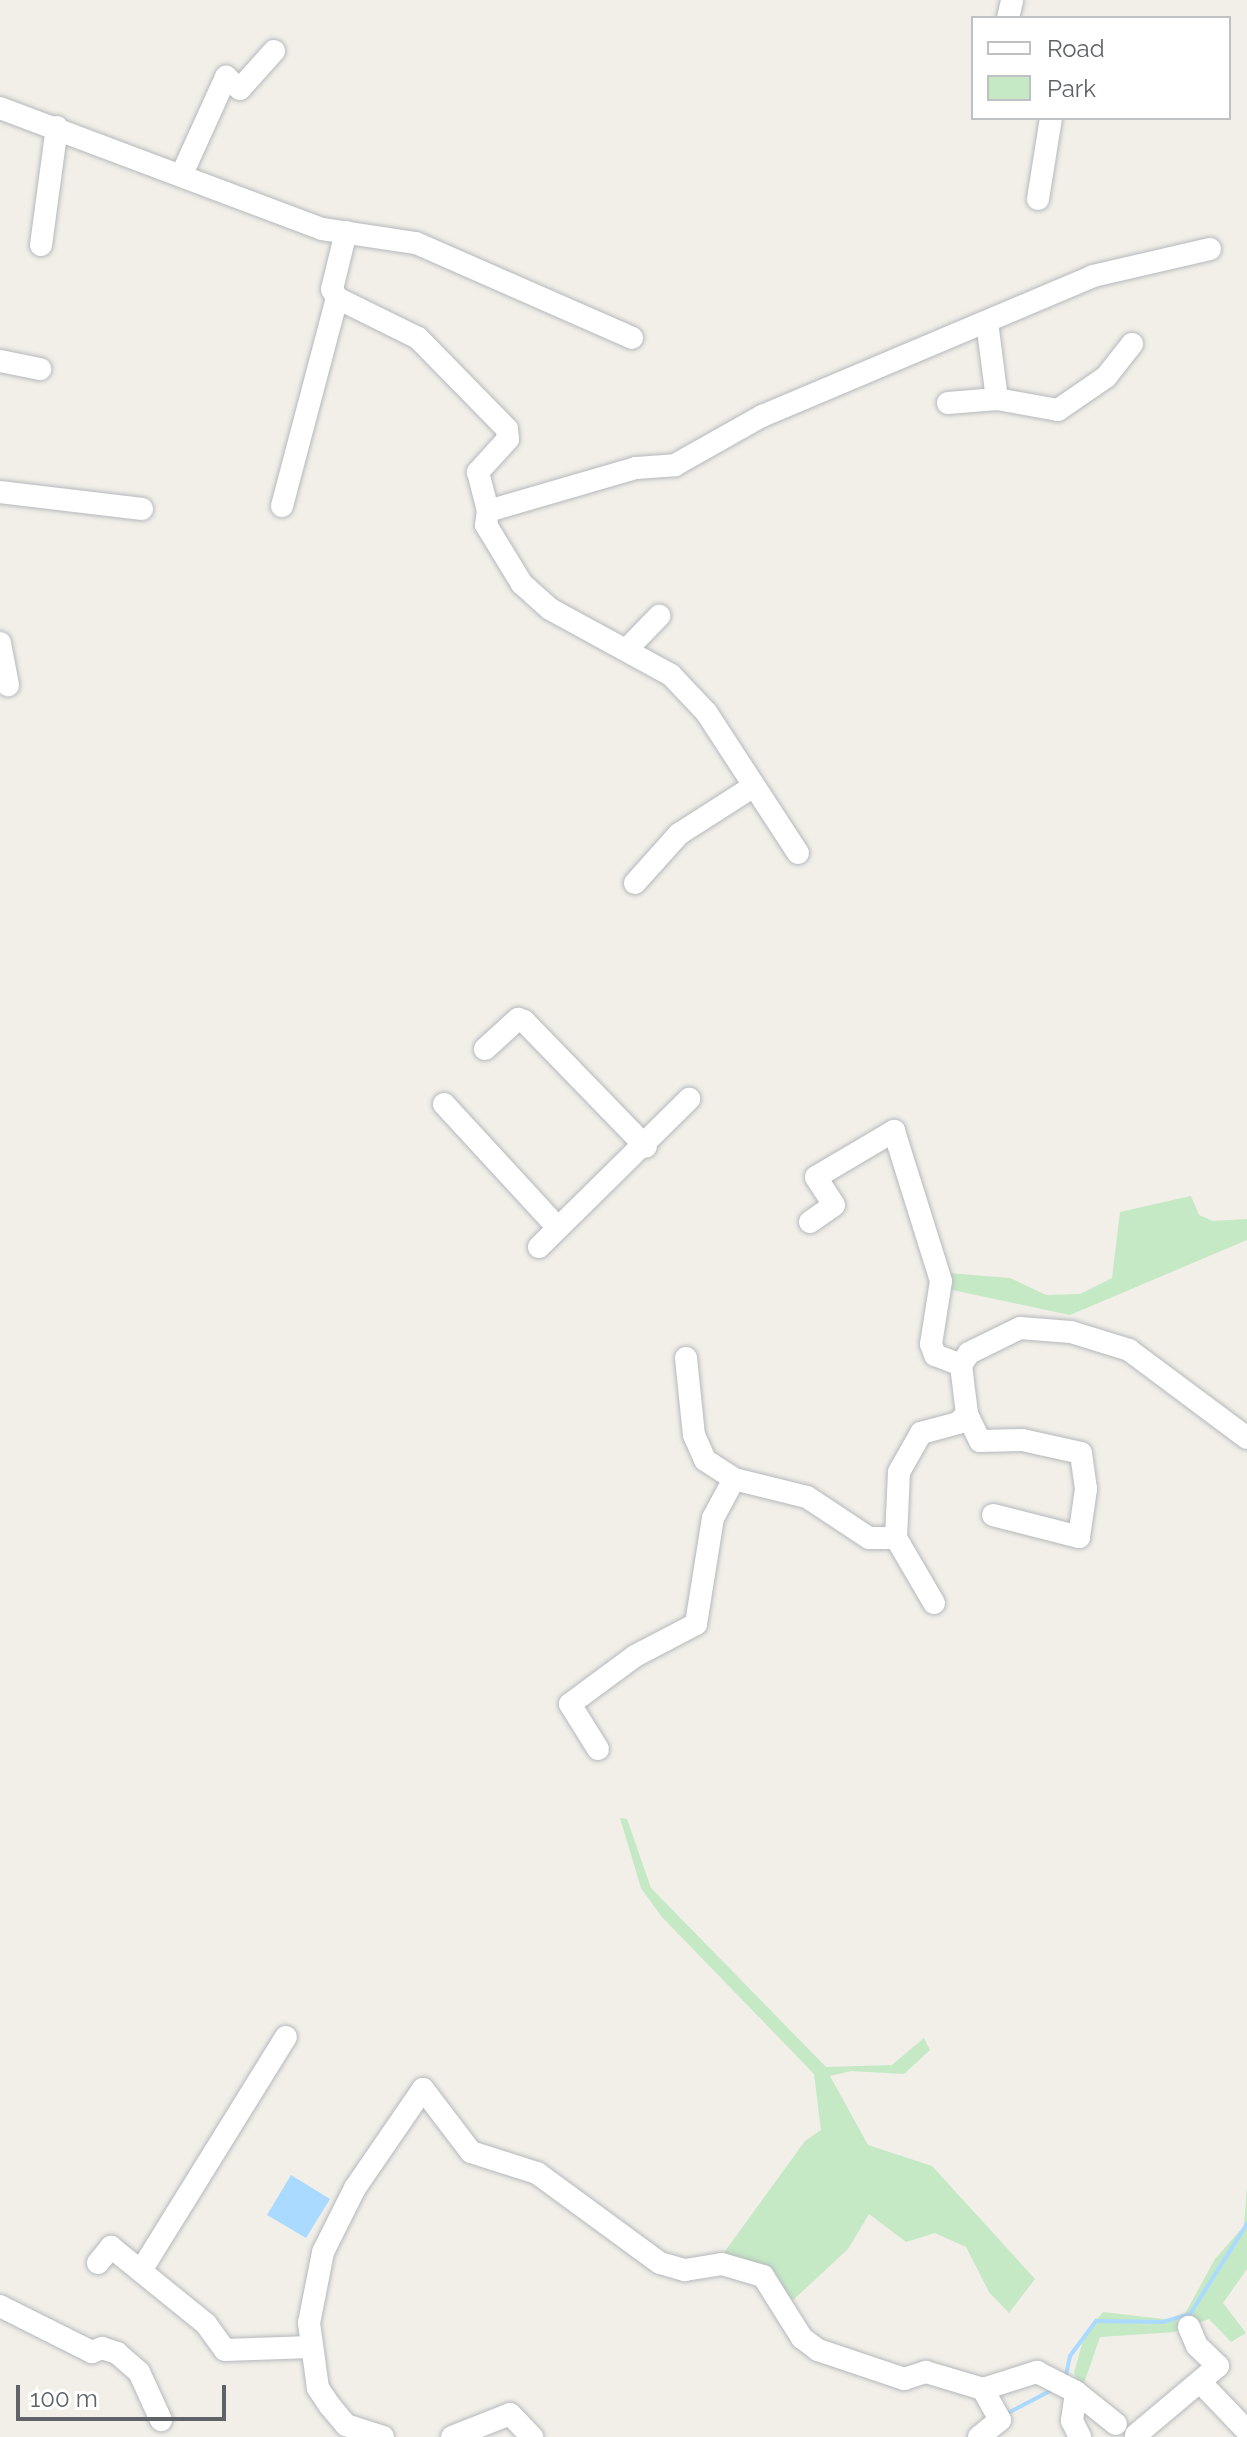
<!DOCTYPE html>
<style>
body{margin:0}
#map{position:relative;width:1247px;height:2437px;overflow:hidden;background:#f1efe8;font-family:Raleway,sans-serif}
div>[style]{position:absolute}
.green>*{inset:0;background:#c5e8c5}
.water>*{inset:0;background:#aadaff}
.stream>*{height:4px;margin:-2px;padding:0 2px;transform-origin:2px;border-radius:2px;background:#aadaff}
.roads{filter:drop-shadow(0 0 2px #b5b8bc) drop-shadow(0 0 2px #b5b8bc)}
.minor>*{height:22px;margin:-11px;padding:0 11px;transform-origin:11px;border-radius:11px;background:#fff}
span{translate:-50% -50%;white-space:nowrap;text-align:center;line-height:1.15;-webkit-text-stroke:6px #fff;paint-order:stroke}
.legend{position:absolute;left:971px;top:16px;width:260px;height:104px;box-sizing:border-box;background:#fff;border:2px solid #bfc1c3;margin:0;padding:10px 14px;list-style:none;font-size:24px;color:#5f6368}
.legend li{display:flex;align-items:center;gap:16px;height:40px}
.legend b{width:40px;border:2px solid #bfc1c3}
.scale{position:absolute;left:16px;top:2385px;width:210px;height:36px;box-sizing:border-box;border:4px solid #5f6368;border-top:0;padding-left:10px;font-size:24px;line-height:28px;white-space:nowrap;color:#5f6368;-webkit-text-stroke:6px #fff;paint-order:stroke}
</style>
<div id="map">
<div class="green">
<i style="clip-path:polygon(1191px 1196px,1199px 1215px,1213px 1221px,1247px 1219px,1247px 1240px,1070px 1315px,948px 1289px,948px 1273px,1010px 1278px,1046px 1295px,1080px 1294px,1112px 1278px,1120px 1212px)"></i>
<i style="clip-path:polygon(620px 1818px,627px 1819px,651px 1888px,826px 2067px,892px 2065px,924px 2038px,930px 2050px,904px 2074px,851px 2071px,830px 2076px,868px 2145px,932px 2166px,1035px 2279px,1009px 2313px,989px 2292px,966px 2247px,935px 2233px,906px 2242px,869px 2214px,848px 2249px,792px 2301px,775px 2272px,723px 2254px,805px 2141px,821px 2130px,814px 2074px,661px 1916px,641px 1888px)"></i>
<i style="clip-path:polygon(1247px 2187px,1247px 2269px,1223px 2303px,1246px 2333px,1231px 2342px,1209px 2319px,1174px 2332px,1100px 2337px,1082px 2389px,1074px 2373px,1085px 2333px,1103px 2312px,1181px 2321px,1215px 2259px,1244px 2226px)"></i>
</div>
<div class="water">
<i style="clip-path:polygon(291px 2175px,330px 2199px,306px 2238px,267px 2215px)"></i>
</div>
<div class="stream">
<i style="left:1066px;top:2375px;width:19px;rotate:-78deg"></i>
<i style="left:1070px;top:2356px;width:44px;rotate:-53.4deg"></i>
<i style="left:1096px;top:2321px;width:67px;rotate:0.9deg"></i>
<i style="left:1163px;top:2322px;width:28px;rotate:-17deg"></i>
<i style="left:1190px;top:2314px;width:107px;rotate:-57.7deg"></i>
<i style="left:1004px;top:2415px;width:54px;rotate:-27.5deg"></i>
</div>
<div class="roads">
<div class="minor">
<i style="left:1008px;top:18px;width:18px;rotate:-77deg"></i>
<i style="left:0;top:108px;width:344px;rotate:20.6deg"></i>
<i style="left:322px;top:229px;width:95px;rotate:8.5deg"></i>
<i style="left:416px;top:243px;width:236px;rotate:23.7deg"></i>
<i style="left:182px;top:174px;width:107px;rotate:-65.6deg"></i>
<i style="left:226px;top:77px;width:18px;rotate:41deg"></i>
<i style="left:240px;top:89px;width:51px;rotate:-48.2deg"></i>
<i style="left:1038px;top:199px;width:82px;rotate:-80.9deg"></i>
<i style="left:346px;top:232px;width:59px;rotate:103.8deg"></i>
<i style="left:332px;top:289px;width:10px;rotate:61deg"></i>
<i style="left:337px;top:298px;width:90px;rotate:26.3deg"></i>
<i style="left:418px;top:338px;width:127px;rotate:45.6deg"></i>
<i style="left:507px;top:429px;width:10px;rotate:84deg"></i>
<i style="left:508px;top:439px;width:45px;rotate:132.3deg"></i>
<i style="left:478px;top:472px;width:40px;rotate:75.6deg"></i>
<i style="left:41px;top:245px;width:119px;rotate:-82.3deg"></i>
<i style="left:987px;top:322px;width:78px;rotate:82.6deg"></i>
<i style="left:0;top:361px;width:41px;rotate:11.3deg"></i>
<i style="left:948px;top:403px;width:49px;rotate:-4.7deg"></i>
<i style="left:997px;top:399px;width:62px;rotate:10.2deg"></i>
<i style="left:1058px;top:410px;width:58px;rotate:-34.5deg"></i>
<i style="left:1106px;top:377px;width:42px;rotate:-51.8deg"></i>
<i style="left:0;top:492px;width:143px;rotate:6.8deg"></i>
<i style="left:282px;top:506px;width:215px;rotate:-75.2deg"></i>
<i style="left:0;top:643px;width:43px;rotate:79.2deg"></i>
<i style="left:628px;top:648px;width:45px;rotate:-45.9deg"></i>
<i style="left:798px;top:853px;width:168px;rotate:-123.1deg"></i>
<i style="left:706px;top:712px;width:51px;rotate:-133.4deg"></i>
<i style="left:671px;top:675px;width:138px;rotate:-151.4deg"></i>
<i style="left:550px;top:609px;width:38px;rotate:-138deg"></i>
<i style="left:522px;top:584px;width:69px;rotate:-121.4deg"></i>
<i style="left:486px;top:525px;width:14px;rotate:-82deg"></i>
<i style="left:488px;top:511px;width:154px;rotate:-16.2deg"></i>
<i style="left:636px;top:468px;width:39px;rotate:-4deg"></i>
<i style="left:675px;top:465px;width:100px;rotate:-29.4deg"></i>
<i style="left:762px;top:416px;width:359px;rotate:-22.9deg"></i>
<i style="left:1093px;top:276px;width:120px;rotate:-13deg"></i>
<i style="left:635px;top:883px;width:66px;rotate:-48.1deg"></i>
<i style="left:679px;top:834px;width:89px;rotate:-32.6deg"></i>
<i style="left:485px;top:1049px;width:45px;rotate:-42.3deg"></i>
<i style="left:518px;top:1019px;width:6px;rotate:18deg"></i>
<i style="left:524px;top:1021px;width:175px;rotate:45.9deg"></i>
<i style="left:444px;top:1104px;width:167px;rotate:47.4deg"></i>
<i style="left:810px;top:1222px;width:29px;rotate:-35deg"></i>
<i style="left:834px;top:1205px;width:33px;rotate:-123deg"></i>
<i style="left:816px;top:1177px;width:91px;rotate:-30.5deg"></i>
<i style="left:894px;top:1131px;width:157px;rotate:72.6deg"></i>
<i style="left:941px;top:1281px;width:64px;rotate:99deg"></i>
<i style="left:931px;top:1344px;width:12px;rotate:70deg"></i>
<i style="left:935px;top:1355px;width:28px;rotate:21deg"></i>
<i style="left:539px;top:1247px;width:211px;rotate:-44.6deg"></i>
<i style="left:686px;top:1358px;width:77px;rotate:84.1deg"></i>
<i style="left:694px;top:1435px;width:27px;rotate:66deg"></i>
<i style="left:705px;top:1460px;width:35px;rotate:33deg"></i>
<i style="left:734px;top:1479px;width:75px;rotate:13.9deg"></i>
<i style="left:807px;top:1497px;width:74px;rotate:33.5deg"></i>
<i style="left:869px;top:1538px;width:27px"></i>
<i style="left:993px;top:1515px;width:89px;rotate:14.3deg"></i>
<i style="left:1079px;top:1537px;width:49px;rotate:-81.7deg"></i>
<i style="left:1086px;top:1489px;width:36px;rotate:-98deg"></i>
<i style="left:1081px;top:1453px;width:60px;rotate:-167.6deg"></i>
<i style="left:1022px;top:1440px;width:42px;rotate:178.6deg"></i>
<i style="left:980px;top:1441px;width:30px;rotate:-116deg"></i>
<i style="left:967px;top:1414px;width:49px;rotate:-97deg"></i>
<i style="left:961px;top:1365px;width:14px;rotate:-56deg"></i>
<i style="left:969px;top:1353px;width:57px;rotate:-26.1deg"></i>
<i style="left:1020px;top:1328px;width:51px;rotate:4.5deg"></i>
<i style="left:1071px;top:1332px;width:61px;rotate:17.2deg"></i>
<i style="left:1129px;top:1350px;width:147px;rotate:36.7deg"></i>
<i style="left:934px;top:1603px;width:75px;rotate:-120.3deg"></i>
<i style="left:896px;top:1538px;width:66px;rotate:-87.4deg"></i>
<i style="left:899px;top:1472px;width:45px;rotate:-60.6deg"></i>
<i style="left:921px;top:1433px;width:38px;rotate:-15deg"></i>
<i style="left:958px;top:1423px;width:13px;rotate:-45deg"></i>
<i style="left:598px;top:1749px;width:53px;rotate:-121.9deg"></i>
<i style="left:570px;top:1704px;width:81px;rotate:-36.4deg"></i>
<i style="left:635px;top:1656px;width:69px;rotate:-27.7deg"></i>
<i style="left:696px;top:1624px;width:107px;rotate:-80.9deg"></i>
<i style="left:713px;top:1518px;width:44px;rotate:-61.7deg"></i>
<i style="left:98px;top:2263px;width:21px;rotate:-51deg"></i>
<i style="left:111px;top:2247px;width:122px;rotate:39deg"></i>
<i style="left:206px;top:2324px;width:32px;rotate:54deg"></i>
<i style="left:225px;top:2350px;width:86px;rotate:-2deg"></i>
<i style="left:142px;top:2269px;width:273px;rotate:-58.2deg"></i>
<i style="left:0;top:2306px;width:103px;rotate:26.6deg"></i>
<i style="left:92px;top:2352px;width:11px;rotate:-22deg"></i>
<i style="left:102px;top:2348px;width:16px;rotate:18deg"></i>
<i style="left:117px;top:2353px;width:29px;rotate:41deg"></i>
<i style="left:139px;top:2372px;width:53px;rotate:65.4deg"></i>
<i style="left:1202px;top:2384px;width:65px;rotate:46.2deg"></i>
<i style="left:1076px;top:2392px;width:29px;rotate:98deg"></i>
<i style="left:1072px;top:2421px;width:18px;rotate:63deg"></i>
<i style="left:1136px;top:2435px;width:107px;rotate:-40.1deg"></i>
<i style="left:1218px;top:2366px;width:29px;rotate:-136deg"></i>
<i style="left:1197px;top:2346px;width:21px;rotate:-113deg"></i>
<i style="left:383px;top:2437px;width:39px;rotate:-162deg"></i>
<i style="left:346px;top:2425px;width:25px;rotate:-130deg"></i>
<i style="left:330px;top:2406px;width:22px;rotate:-124deg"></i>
<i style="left:318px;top:2388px;width:66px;rotate:-97.9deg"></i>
<i style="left:309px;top:2323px;width:72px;rotate:-78.8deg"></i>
<i style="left:323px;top:2252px;width:72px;rotate:-63.4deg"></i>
<i style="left:355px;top:2188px;width:120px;rotate:-55.5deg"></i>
<i style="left:423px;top:2089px;width:79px;rotate:52.7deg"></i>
<i style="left:471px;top:2152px;width:69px;rotate:17.7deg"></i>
<i style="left:537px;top:2173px;width:152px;rotate:36.2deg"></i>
<i style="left:660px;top:2263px;width:26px;rotate:16deg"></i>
<i style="left:685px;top:2270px;width:37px;rotate:-9deg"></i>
<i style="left:722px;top:2264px;width:43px;rotate:16.3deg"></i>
<i style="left:763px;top:2276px;width:73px;rotate:57.8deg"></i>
<i style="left:802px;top:2338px;width:20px;rotate:37deg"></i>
<i style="left:818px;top:2350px;width:91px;rotate:18.6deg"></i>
<i style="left:904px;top:2379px;width:23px;rotate:-18deg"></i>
<i style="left:926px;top:2372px;width:59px;rotate:16.6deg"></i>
<i style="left:983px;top:2389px;width:57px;rotate:-17.5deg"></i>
<i style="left:1037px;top:2372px;width:44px;rotate:27.1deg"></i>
<i style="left:1076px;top:2392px;width:51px;rotate:38.7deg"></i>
<i style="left:452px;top:2437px;width:62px;rotate:-21.6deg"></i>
<i style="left:510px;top:2414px;width:32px;rotate:46deg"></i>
<i style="left:979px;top:2437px;width:27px;rotate:-39deg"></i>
<i style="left:1000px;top:2420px;width:35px;rotate:-119deg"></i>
</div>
</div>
<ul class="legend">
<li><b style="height:10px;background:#fff"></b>Road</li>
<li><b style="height:22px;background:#c5e8c5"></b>Park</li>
</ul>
<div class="scale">100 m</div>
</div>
